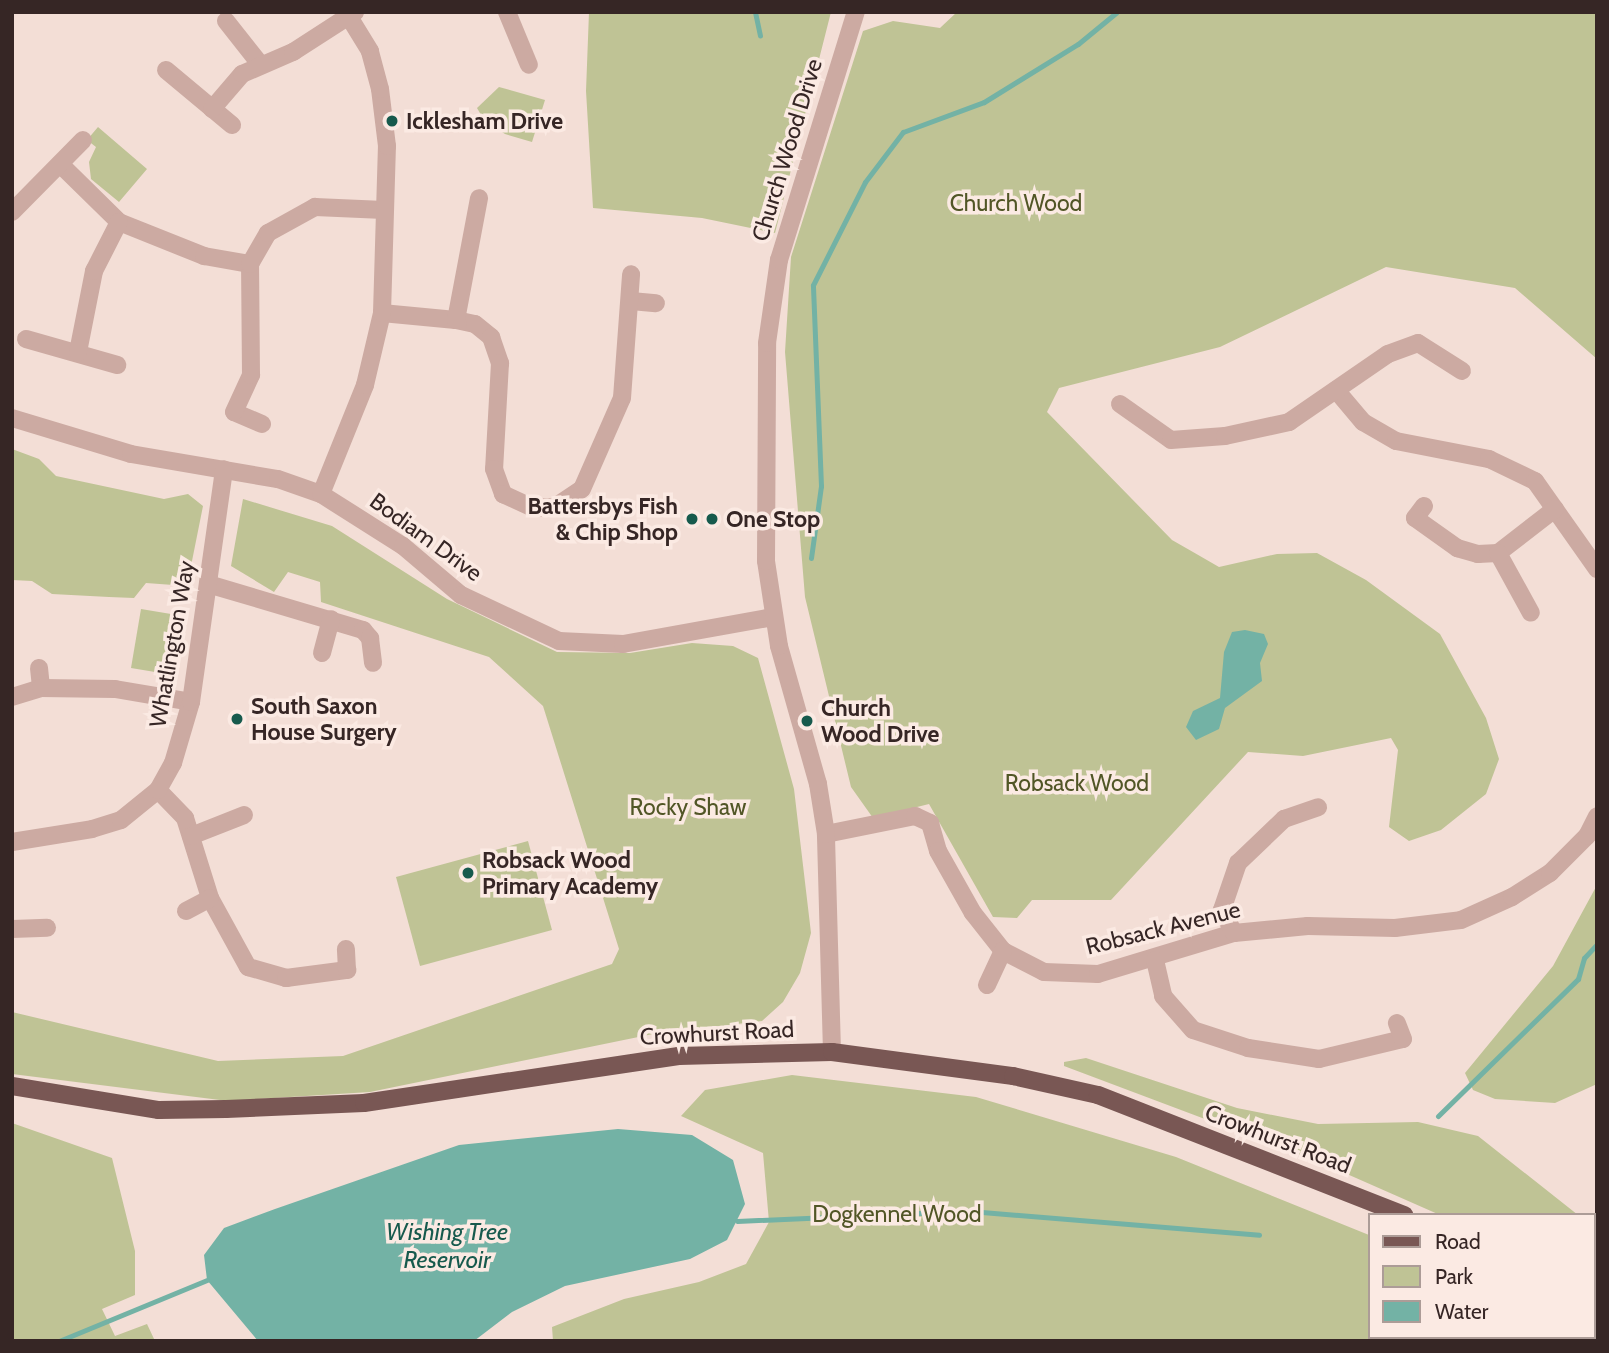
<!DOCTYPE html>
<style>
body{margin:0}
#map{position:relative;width:1609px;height:1353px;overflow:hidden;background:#f3ded6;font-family:Cabin,sans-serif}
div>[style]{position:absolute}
.green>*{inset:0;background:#bfc395}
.water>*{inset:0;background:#73b2a5}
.stream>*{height:5px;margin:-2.5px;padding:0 2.5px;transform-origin:2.5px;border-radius:2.5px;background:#73b2a5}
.minor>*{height:18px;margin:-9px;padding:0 9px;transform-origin:9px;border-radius:9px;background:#ccaaa2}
.major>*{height:18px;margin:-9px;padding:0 9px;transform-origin:9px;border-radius:9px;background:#795754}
.dots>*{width:19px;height:19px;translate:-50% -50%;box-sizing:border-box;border:4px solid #fbeae3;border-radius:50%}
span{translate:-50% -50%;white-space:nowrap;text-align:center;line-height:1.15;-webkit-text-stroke:7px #fbeae3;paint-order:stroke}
.poi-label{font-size:23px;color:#362625;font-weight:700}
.left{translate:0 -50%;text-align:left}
.right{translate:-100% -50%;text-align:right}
.street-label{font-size:23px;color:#362625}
.park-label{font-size:23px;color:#515626}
.water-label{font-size:24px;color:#175a4d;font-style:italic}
.frame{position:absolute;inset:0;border:14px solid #362625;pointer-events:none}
.legend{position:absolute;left:1368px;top:1213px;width:228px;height:126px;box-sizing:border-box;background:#fbeae3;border:2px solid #ac9c97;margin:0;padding:9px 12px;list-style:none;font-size:21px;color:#362625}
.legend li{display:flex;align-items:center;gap:14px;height:35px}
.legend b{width:35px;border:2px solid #ac9c97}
</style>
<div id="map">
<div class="green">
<i style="clip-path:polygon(589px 12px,831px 12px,775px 233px,702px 218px,593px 208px,586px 91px)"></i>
<i style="clip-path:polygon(957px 12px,1597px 12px,1597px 359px,1515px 288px,1386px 267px,1220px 347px,1059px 388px,1047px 412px,1172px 540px,1193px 552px,1219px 567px,1277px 554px,1317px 553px,1366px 580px,1440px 634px,1486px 718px,1499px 759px,1486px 794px,1441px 830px,1409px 841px,1389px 827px,1398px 750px,1391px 738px,1303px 756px,1248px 752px,1111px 900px,1032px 900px,1017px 918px,993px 917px,929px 804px,873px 818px,851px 787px,805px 597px,785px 352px,791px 257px,863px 31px,893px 21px,940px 28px)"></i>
<i style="clip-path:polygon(499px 87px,545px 100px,532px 142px,505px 134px,484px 120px,477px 108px)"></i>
<i style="clip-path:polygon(98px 127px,147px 169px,119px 202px,91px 179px,89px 162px,96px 147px,87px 140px)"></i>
<i style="clip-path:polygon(12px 449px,39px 459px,56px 476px,164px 499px,188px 494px,203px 506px,187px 586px,146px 583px,134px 598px,109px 597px,52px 594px,32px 581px,12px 580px)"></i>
<i style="clip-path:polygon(243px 499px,332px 526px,447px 599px,557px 652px,630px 653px,692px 643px,733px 646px,758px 658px,794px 789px,811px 933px,800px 973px,783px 1002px,762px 1021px,653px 1034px,370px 1092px,228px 1101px,12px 1074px,12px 1012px,218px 1061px,343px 1056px,612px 964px,619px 949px,543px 706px,489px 657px,321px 602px,320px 582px,288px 572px,274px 592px,231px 566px)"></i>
<i style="clip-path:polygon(141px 609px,177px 615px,167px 674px,131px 668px)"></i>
<i style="clip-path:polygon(528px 841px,552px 930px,420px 966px,396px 877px)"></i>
<i style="clip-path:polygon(1597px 885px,1597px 1084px,1555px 1103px,1495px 1099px,1473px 1090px,1465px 1073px,1553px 966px)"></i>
<i style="clip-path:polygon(1086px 1058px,1237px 1108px,1318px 1124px,1418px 1122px,1478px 1136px,1578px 1215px,1440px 1215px,1322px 1163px,1064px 1066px,1064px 1062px)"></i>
<i style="clip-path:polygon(792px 1075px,976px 1097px,1176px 1157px,1369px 1235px,1369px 1337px,1593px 1337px,1593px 1334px,1597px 1341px,553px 1341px,552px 1327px,624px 1299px,699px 1282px,746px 1264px,769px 1222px,763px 1153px,681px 1116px,705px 1090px)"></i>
<i style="clip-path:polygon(12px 1123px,112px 1158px,135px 1251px,135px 1295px,102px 1309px,115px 1336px,147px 1324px,155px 1341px,12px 1341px)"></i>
</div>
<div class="water">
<i style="clip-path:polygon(1245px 630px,1264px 634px,1268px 644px,1260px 663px,1262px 681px,1225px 708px,1219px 729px,1196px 740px,1186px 727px,1193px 711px,1220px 698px,1224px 652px,1232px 632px)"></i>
<i style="clip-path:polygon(618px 1129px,692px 1135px,733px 1160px,745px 1204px,727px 1240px,690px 1259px,565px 1286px,512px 1312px,474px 1341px,258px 1341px,207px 1280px,204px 1255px,224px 1228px,275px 1209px,459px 1145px)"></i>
</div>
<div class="stream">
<i style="left:755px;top:12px;width:24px;rotate:78deg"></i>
<i style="left:811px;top:558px;width:73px;rotate:-82.1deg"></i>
<i style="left:821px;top:486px;width:201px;rotate:-92.3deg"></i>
<i style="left:813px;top:285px;width:115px;rotate:-63.2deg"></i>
<i style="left:865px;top:182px;width:63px;rotate:-52.8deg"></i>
<i style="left:903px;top:132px;width:86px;rotate:-20.3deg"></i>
<i style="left:984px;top:102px;width:110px;rotate:-31.7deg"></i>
<i style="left:1078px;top:44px;width:50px;rotate:-39.4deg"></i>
<i style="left:1438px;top:1116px;width:196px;rotate:-44.4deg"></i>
<i style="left:1578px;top:979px;width:22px;rotate:-74deg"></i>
<i style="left:1584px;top:958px;width:19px;rotate:-47deg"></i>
<i style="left:737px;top:1221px;width:233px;rotate:-2.5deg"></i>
<i style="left:970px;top:1211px;width:290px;rotate:4.7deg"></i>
<i style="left:59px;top:1341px;width:160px;rotate:-22.4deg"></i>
</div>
<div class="minor">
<i style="left:507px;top:12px;width:57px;rotate:67.5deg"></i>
<i style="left:226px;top:21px;width:55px;rotate:51.7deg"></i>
<i style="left:166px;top:70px;width:86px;rotate:39.8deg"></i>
<i style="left:212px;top:109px;width:46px;rotate:-49.4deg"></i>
<i style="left:242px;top:74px;width:56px;rotate:-23.3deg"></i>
<i style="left:293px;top:52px;width:74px;rotate:-32.8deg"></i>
<i style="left:60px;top:164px;width:83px;rotate:44.5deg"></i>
<i style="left:119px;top:222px;width:92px;rotate:21.8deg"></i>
<i style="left:204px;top:256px;width:47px;rotate:9.9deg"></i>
<i style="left:12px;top:212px;width:101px;rotate:-45.4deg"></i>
<i style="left:631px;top:301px;width:25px;rotate:5deg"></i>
<i style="left:382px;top:313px;width:74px;rotate:5.4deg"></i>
<i style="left:456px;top:320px;width:19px;rotate:12deg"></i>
<i style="left:475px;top:324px;width:21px;rotate:39deg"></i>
<i style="left:491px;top:337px;width:28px;rotate:71deg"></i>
<i style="left:500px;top:363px;width:106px;rotate:93.2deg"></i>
<i style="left:494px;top:469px;width:27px;rotate:70deg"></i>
<i style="left:503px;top:494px;width:33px;rotate:25deg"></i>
<i style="left:533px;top:508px;width:22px;rotate:-3deg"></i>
<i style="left:555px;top:507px;width:32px;rotate:-34deg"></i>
<i style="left:582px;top:489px;width:99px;rotate:-66.3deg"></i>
<i style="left:622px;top:398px;width:124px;rotate:-85.8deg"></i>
<i style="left:456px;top:320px;width:124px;rotate:-79.3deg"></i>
<i style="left:26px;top:339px;width:95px;rotate:15.9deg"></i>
<i style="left:78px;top:352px;width:83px;rotate:-78.8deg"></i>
<i style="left:94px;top:271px;width:55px;rotate:-63deg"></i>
<i style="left:1336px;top:390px;width:42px;rotate:49.8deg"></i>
<i style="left:1363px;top:422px;width:38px;rotate:30deg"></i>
<i style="left:1396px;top:441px;width:95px;rotate:11deg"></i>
<i style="left:1489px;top:459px;width:51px;rotate:25.6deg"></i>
<i style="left:1535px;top:481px;width:108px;rotate:54.8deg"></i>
<i style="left:1120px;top:404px;width:62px;rotate:35.2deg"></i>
<i style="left:1171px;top:440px;width:54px;rotate:-4.2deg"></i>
<i style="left:1225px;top:436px;width:66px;rotate:-12.3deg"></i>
<i style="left:1289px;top:422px;width:120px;rotate:-34.5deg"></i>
<i style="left:1388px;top:354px;width:32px;rotate:-20deg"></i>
<i style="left:1418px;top:343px;width:52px;rotate:32.5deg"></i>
<i style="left:12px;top:418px;width:124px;rotate:16.8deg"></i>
<i style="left:131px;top:454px;width:149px;rotate:9.7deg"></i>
<i style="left:278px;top:479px;width:46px;rotate:19.2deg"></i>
<i style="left:321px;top:494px;width:97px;rotate:32.4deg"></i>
<i style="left:403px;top:546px;width:76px;rotate:40.2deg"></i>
<i style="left:461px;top:595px;width:108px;rotate:25.1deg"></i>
<i style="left:559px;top:641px;width:64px;rotate:2.7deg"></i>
<i style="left:623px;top:644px;width:152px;rotate:-10.2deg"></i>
<i style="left:262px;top:424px;width:30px;rotate:-157deg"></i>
<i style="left:234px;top:412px;width:41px;rotate:-65.3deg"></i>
<i style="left:251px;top:375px;width:111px;rotate:-90.5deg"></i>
<i style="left:250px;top:264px;width:36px;rotate:-60deg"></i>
<i style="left:268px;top:233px;width:54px;rotate:-29deg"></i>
<i style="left:315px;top:207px;width:69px;rotate:2.5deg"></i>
<i style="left:321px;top:494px;width:118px;rotate:-68deg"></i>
<i style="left:365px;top:385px;width:74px;rotate:-76.7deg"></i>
<i style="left:382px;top:313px;width:167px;rotate:-88.3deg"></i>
<i style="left:387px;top:146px;width:57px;rotate:-97deg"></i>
<i style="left:380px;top:89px;width:39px;rotate:-105deg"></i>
<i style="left:370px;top:51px;width:46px;rotate:-121.6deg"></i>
<i style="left:1424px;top:506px;width:15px;rotate:127deg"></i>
<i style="left:1415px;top:518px;width:52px;rotate:35.5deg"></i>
<i style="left:1457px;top:548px;width:22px;rotate:16deg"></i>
<i style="left:1478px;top:554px;width:20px;rotate:-3deg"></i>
<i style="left:1498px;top:553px;width:72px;rotate:-37.7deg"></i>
<i style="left:1498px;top:553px;width:68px;rotate:61.2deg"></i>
<i style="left:208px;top:584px;width:162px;rotate:16.5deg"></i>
<i style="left:363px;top:630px;width:11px;rotate:49deg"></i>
<i style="left:370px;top:638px;width:25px;rotate:83deg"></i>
<i style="left:322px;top:653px;width:35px;rotate:-75deg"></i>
<i style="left:39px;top:668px;width:20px;rotate:84deg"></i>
<i style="left:12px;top:697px;width:30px;rotate:-17deg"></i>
<i style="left:41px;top:688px;width:74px;rotate:0.8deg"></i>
<i style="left:115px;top:689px;width:77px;rotate:9.7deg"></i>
<i style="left:158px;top:790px;width:39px;rotate:46deg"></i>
<i style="left:185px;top:818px;width:84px;rotate:72.6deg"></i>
<i style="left:210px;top:898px;width:79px;rotate:61.2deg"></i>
<i style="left:248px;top:967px;width:40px;rotate:16deg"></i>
<i style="left:286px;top:978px;width:62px;rotate:-7.5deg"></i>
<i style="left:347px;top:970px;width:21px;rotate:-93deg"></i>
<i style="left:826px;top:834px;width:91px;rotate:-11.4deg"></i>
<i style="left:915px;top:816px;width:17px;rotate:25deg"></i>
<i style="left:930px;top:823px;width:29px;rotate:74deg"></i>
<i style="left:938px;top:851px;width:71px;rotate:60.6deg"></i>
<i style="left:973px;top:913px;width:48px;rotate:51.7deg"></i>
<i style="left:1003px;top:951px;width:46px;rotate:27.1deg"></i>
<i style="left:1044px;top:972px;width:54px;rotate:2.1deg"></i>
<i style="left:1098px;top:974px;width:142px;rotate:-16.8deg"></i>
<i style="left:1234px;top:933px;width:74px;rotate:-5.4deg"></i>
<i style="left:1308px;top:926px;width:87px;rotate:1.3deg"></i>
<i style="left:1395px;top:928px;width:66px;rotate:-6.9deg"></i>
<i style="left:1461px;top:920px;width:56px;rotate:-24.3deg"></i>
<i style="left:1512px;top:897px;width:45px;rotate:-32.3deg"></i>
<i style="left:1550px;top:873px;width:52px;rotate:-45deg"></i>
<i style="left:1587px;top:836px;width:22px;rotate:-63deg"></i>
<i style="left:191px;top:836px;width:57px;rotate:-21.6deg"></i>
<i style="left:12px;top:842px;width:81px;rotate:-9.2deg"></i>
<i style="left:92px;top:829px;width:30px;rotate:-17deg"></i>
<i style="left:121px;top:820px;width:48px;rotate:-39deg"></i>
<i style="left:158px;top:790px;width:31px;rotate:-61deg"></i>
<i style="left:173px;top:763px;width:64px;rotate:-73.6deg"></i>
<i style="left:191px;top:702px;width:235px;rotate:-81.9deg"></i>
<i style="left:186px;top:911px;width:27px;rotate:-28deg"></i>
<i style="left:12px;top:929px;width:35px;rotate:-2deg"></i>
<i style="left:1234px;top:933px;width:26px;rotate:-118deg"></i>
<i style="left:1222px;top:910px;width:50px;rotate:-71.2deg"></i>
<i style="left:1238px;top:863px;width:64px;rotate:-43.7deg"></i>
<i style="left:1284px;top:819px;width:36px;rotate:-19deg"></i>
<i style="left:1155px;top:960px;width:37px;rotate:77deg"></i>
<i style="left:1163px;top:996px;width:45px;rotate:48.6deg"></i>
<i style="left:1193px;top:1030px;width:58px;rotate:18.1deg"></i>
<i style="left:1248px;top:1048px;width:72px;rotate:8.8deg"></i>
<i style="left:1319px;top:1059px;width:86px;rotate:-13.4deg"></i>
<i style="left:1403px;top:1039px;width:17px;rotate:-111deg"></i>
<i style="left:987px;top:985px;width:38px;rotate:-65deg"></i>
<i style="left:832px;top:1052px;width:218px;rotate:-91.6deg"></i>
<i style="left:826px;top:834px;width:51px;rotate:-99.1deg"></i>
<i style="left:818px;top:784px;width:143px;rotate:-105.8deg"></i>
<i style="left:779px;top:646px;width:86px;rotate:-98.7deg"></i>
<i style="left:766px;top:561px;width:218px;rotate:-89.7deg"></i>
<i style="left:767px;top:343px;width:84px;rotate:-81.8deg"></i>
<i style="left:779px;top:260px;width:260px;rotate:-72.8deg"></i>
</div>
<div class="major">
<i style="left:12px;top:1086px;width:149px;rotate:9.3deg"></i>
<i style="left:159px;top:1110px;width:67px;rotate:-0.9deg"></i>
<i style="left:226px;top:1109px;width:138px;rotate:-2.5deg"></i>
<i style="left:364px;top:1103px;width:318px;rotate:-8.5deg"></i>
<i style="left:679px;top:1056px;width:153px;rotate:-1.5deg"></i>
<i style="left:832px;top:1052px;width:183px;rotate:7.6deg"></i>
<i style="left:1013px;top:1076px;width:87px;rotate:12.6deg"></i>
<i style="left:1098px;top:1095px;width:329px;rotate:21.4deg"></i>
<i style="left:1593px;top:1298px;width:4px;rotate:27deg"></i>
</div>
<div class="dots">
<i style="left:392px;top:121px;background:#175a4d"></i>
<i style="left:692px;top:519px;background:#175a4d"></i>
<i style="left:712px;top:519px;background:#175a4d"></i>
<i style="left:237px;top:719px;background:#175a4d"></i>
<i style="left:807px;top:721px;background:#175a4d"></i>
<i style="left:468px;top:873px;background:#175a4d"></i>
</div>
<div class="poi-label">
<span class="left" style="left:406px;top:121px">Icklesham Drive</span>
<span class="right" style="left:678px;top:519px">Battersbys Fish<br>&amp; Chip Shop</span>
<span class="left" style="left:726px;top:519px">One Stop</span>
<span class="left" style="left:251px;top:719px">South Saxon<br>House Surgery</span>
<span class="left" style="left:821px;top:721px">Church<br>Wood Drive</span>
<span class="left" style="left:482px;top:873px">Robsack Wood<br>Primary Academy</span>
</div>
<div class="street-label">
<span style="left:787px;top:150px;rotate:-73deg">Church Wood Drive</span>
<span style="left:426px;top:537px;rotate:36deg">Bodiam Drive</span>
<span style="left:172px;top:644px;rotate:-80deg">Whatlington Way</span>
<span style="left:1163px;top:928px;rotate:-14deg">Robsack Avenue</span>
<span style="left:717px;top:1033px;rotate:-3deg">Crowhurst Road</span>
<span style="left:1278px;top:1139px;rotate:21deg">Crowhurst Road</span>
</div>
<div class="park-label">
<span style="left:1016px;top:203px">Church Wood</span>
<span style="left:1077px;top:783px">Robsack Wood</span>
<span style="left:688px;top:807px">Rocky Shaw</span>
<span style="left:897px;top:1214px">Dogkennel Wood</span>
</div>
<div class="water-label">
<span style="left:447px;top:1246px">Wishing Tree<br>Reservoir</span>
</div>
<div class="frame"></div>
<ul class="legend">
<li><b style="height:9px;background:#795754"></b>Road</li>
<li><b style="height:19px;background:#bfc395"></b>Park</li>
<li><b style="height:19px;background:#73b2a5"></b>Water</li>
</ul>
</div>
